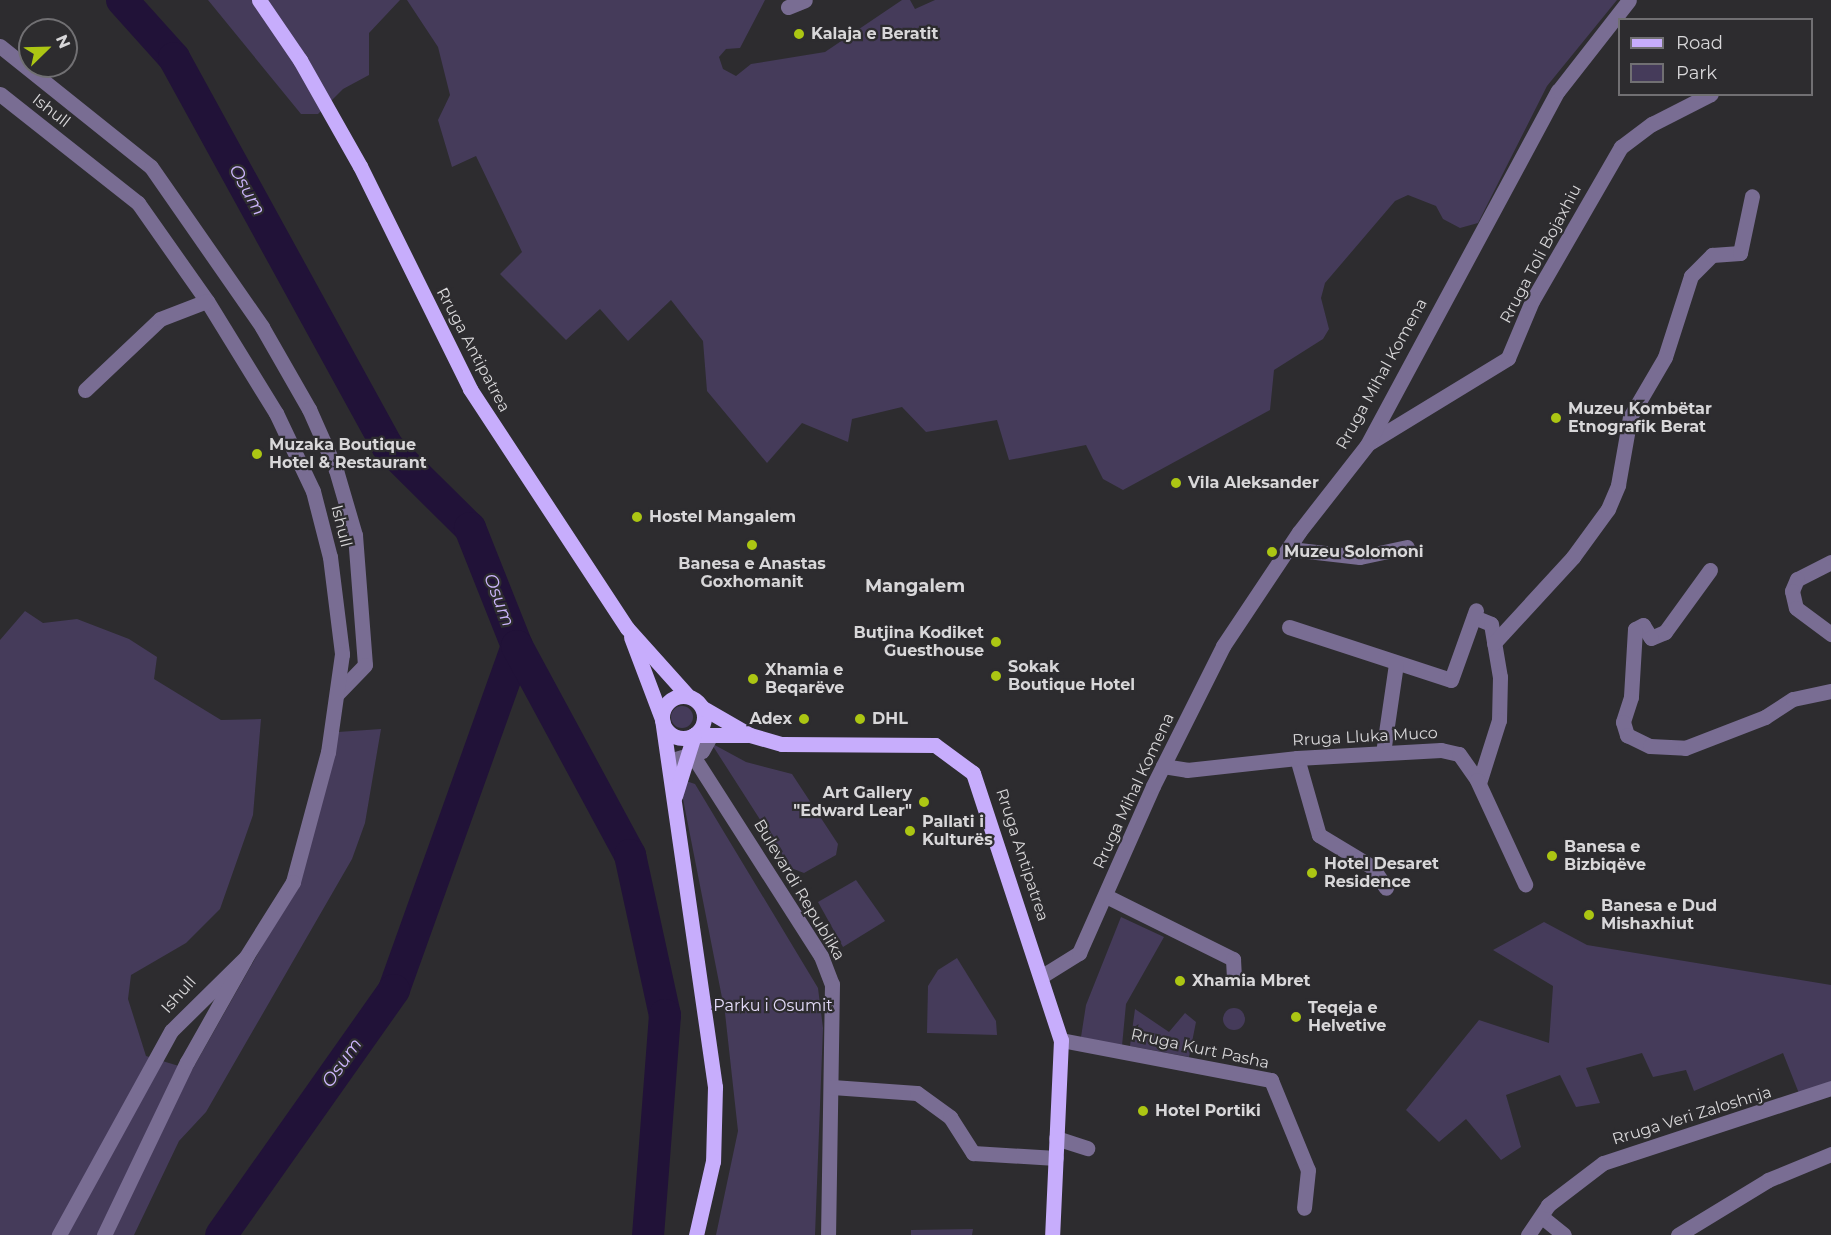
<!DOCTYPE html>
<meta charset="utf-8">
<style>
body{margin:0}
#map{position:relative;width:1831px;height:1235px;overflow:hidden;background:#2d2c2f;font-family:Montserrat,sans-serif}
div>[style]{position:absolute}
.green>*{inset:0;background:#453b5a}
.round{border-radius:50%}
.river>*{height:32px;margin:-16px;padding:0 16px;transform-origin:16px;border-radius:16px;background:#211238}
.minor>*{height:15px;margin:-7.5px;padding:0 7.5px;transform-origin:7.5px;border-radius:7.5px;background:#796d93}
.major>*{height:15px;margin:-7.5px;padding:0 7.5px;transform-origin:7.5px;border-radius:7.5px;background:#c7adfc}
.major>.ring{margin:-7.5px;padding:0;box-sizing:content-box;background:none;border:15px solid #c7adfc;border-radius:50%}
.dots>*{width:16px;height:16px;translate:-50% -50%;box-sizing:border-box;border:3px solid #2d2c2f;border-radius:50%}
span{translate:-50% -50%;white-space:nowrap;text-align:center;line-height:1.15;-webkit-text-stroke:4.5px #2d2c2f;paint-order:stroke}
.poi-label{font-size:16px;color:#d8d7d9;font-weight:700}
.left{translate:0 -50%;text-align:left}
.right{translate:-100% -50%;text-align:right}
.street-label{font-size:16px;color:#d8d7d9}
.park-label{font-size:16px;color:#e5dcfa}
.water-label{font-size:18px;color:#cdb6fd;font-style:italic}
.neighbourhood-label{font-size:18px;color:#d8d7d9;font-weight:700}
.legend{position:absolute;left:1618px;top:18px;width:195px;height:78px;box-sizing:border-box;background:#2d2c2f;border:2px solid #717073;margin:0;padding:8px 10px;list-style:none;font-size:18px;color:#d8d7d9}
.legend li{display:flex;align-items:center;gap:12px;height:30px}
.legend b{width:30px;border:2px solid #717073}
.north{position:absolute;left:18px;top:18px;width:60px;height:60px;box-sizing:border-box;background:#2d2c2f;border:2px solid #717073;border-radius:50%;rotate:67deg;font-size:16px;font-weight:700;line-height:24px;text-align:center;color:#d8d7d9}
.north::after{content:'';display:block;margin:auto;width:21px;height:27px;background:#acc613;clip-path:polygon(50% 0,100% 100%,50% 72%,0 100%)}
</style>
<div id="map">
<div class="green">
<i style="clip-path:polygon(208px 0,400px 0,369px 33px,369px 75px,343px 89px,318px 114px,301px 114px)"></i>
<i style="clip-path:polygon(407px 0,765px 0,740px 48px,726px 49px,719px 57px,723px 69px,736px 76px,751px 64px,825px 52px,902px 0,910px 0,915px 9px,935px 0,1617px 0,1547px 86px,1478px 223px,1460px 228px,1443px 219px,1436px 206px,1408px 195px,1395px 201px,1325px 283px,1321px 298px,1329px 329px,1323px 339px,1274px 370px,1270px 410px,1123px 490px,1103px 479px,1086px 445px,1009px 460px,997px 420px,926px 432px,902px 407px,852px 419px,848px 442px,802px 423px,767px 463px,707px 391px,703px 341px,671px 300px,628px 341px,600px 309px,566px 340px,500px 274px,522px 252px,476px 156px,452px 167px,438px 120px,450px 95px,438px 47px)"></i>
<i style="clip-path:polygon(25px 611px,43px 623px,77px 619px,129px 639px,157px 657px,154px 679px,221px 720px,261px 719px,253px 815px,220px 909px,186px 943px,131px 975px,128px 999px,146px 1056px,192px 1070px,298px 883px,338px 732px,381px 729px,365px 823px,352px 859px,206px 1112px,179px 1141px,134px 1235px,0 1235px,0 640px)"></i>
<i class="round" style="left:671px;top:706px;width:22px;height:22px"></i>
<i style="clip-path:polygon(711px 743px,746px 762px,792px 774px,838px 844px,836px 855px,804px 873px,791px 868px)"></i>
<i style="clip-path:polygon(686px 781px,695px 784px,818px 988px,823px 1028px,815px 1235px,716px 1235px,738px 1131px,725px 1013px,682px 794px)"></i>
<i style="clip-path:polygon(856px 880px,885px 921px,843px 947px,818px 902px)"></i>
<i style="clip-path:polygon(1121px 917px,1164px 937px,1126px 1004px,1122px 1046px,1081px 1037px,1086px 1005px)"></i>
<i style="clip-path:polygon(1544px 922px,1587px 945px,1831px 985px,1831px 1086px,1800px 1096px,1783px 1053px,1694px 1091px,1686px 1070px,1653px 1077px,1642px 1053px,1586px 1068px,1600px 1103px,1576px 1107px,1560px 1075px,1506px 1095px,1521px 1147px,1501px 1160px,1466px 1119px,1439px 1142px,1406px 1110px,1479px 1020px,1549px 1043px,1553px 986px,1493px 950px)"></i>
<i style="clip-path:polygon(957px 958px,996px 1021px,997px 1035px,927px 1033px,928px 986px,938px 970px)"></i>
<i class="round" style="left:1223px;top:1008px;width:22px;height:22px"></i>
<i style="clip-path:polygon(1135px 1009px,1169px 1032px,1185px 1013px,1196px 1022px,1189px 1057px,1130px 1046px)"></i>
<i style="clip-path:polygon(973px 1229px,972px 1235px,911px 1235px,911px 1230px)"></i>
</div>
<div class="river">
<i style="left:122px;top:0;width:78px;rotate:48.1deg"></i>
<i style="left:174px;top:58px;width:443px;rotate:61.2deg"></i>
<i style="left:387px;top:446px;width:117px;rotate:44.7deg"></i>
<i style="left:470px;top:528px;width:127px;rotate:68.3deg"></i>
<i style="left:517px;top:646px;width:365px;rotate:109.7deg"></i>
<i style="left:394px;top:990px;width:300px;rotate:125.2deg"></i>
<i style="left:517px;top:646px;width:238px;rotate:61.6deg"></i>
<i style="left:630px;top:855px;width:164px;rotate:77.7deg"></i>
<i style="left:665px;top:1015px;width:221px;rotate:94.4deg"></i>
</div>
<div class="minor">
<i style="left:788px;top:7px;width:18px;rotate:-22deg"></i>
<i style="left:0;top:46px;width:193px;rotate:38.7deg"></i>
<i style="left:151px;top:167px;width:195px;rotate:55.2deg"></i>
<i style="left:262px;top:327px;width:95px;rotate:60.2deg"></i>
<i style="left:309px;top:409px;width:67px;rotate:66.1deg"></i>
<i style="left:336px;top:470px;width:68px;rotate:73.7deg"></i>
<i style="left:355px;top:535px;width:130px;rotate:85.6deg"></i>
<i style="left:365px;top:665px;width:39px;rotate:134deg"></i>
<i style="left:0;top:94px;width:176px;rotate:38.3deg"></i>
<i style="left:138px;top:203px;width:120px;rotate:54.9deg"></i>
<i style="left:207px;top:301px;width:132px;rotate:58.4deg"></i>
<i style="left:276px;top:413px;width:86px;rotate:64.6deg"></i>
<i style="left:313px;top:491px;width:68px;rotate:75.6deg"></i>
<i style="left:330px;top:557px;width:98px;rotate:82.9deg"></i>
<i style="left:342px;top:654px;width:99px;rotate:98.1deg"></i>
<i style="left:328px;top:752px;width:135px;rotate:105.1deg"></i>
<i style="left:293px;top:882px;width:89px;rotate:122.1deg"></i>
<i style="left:246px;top:957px;width:105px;rotate:135.4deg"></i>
<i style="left:171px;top:1031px;width:233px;rotate:118.8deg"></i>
<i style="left:85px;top:390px;width:103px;rotate:-43.4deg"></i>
<i style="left:160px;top:319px;width:50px;rotate:-21deg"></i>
<i style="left:1369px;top:443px;width:163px;rotate:-31.4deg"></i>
<i style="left:1508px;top:358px;width:62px;rotate:-67.2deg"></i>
<i style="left:1532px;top:301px;width:178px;rotate:-60deg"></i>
<i style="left:1621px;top:147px;width:39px;rotate:-37deg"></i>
<i style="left:1652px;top:124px;width:66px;rotate:-27deg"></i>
<i style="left:1290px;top:549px;width:70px;rotate:6.5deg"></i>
<i style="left:1360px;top:557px;width:48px;rotate:-12deg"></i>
<i style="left:1831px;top:562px;width:38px;rotate:153deg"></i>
<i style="left:1797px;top:579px;width:13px;rotate:113deg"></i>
<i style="left:1792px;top:591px;width:17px;rotate:77deg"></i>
<i style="left:1796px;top:608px;width:44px;rotate:36.6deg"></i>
<i style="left:1710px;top:570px;width:77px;rotate:126deg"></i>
<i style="left:1665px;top:632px;width:15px;rotate:157deg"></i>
<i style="left:1651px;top:638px;width:15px;rotate:-122deg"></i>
<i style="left:1643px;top:625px;width:9px;rotate:153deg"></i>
<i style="left:1635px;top:629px;width:68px;rotate:93.4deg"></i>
<i style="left:1631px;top:697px;width:26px;rotate:108deg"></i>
<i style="left:1623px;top:722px;width:14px;rotate:73deg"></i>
<i style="left:1627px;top:735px;width:25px;rotate:26deg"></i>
<i style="left:1650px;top:746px;width:35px;rotate:3deg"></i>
<i style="left:1685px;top:748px;width:86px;rotate:-21.2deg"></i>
<i style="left:1765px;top:717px;width:33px;rotate:-33deg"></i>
<i style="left:1793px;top:699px;width:39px;rotate:-12deg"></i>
<i style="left:1474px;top:617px;width:18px;rotate:22deg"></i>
<i style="left:1491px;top:624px;width:54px;rotate:80.4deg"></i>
<i style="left:1500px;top:677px;width:43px;rotate:91.3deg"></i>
<i style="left:1499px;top:720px;width:66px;rotate:107.6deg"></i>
<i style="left:1289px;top:627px;width:170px;rotate:18.1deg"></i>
<i style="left:1451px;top:680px;width:74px;rotate:-70.3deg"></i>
<i style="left:1494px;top:643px;width:117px;rotate:-47.4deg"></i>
<i style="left:1573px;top:557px;width:59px;rotate:-53.9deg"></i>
<i style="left:1608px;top:509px;width:26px;rotate:-67deg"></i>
<i style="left:1618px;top:485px;width:69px;rotate:-80deg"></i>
<i style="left:1630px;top:417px;width:69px;rotate:-59.7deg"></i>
<i style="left:1665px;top:357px;width:85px;rotate:-72.2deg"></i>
<i style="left:1691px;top:276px;width:30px;rotate:-45deg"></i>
<i style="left:1712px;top:255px;width:28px;rotate:-4deg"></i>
<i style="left:1740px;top:253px;width:58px;rotate:-78.1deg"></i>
<i style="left:1383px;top:753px;width:90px;rotate:-81.7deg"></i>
<i style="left:693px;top:756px;width:237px;rotate:57.4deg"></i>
<i style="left:821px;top:956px;width:30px;rotate:69deg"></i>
<i style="left:832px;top:984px;width:251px;rotate:90.9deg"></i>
<i style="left:1297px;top:758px;width:80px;rotate:74.1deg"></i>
<i style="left:1319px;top:835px;width:62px;rotate:31.1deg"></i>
<i style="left:1372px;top:867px;width:25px;rotate:56deg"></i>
<i style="left:669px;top:761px;width:34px;rotate:-17deg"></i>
<i style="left:702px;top:751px;width:18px;rotate:-61deg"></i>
<i style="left:1163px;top:766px;width:24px;rotate:9deg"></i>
<i style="left:1187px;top:770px;width:111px;rotate:-6.2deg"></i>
<i style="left:1297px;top:758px;width:144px;rotate:-3.2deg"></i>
<i style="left:1441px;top:750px;width:18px;rotate:13deg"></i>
<i style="left:1459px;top:754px;width:32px;rotate:55deg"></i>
<i style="left:1477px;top:780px;width:115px;rotate:65.2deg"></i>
<i style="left:1106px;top:896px;width:142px;rotate:26.4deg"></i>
<i style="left:1233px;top:959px;width:18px;rotate:87deg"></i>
<i style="left:1042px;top:976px;width:44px;rotate:-31.9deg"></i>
<i style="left:1079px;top:953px;width:183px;rotate:-66.1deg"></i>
<i style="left:1153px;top:786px;width:157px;rotate:-63.4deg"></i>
<i style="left:1223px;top:646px;width:137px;rotate:-56.3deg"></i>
<i style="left:1299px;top:532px;width:110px;rotate:-52deg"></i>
<i style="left:1367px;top:445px;width:402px;rotate:-61.7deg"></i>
<i style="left:1558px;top:91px;width:115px;rotate:-52deg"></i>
<i style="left:1061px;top:1040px;width:214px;rotate:10.8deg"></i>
<i style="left:1271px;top:1080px;width:97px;rotate:67.7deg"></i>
<i style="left:1308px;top:1170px;width:38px;rotate:96deg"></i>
<i style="left:832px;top:1087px;width:85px;rotate:4deg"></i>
<i style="left:917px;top:1093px;width:41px;rotate:36deg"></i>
<i style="left:950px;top:1117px;width:43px;rotate:57.4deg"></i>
<i style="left:973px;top:1153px;width:83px;rotate:3.4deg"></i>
<i style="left:1056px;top:1138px;width:33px;rotate:18deg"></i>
<i style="left:1542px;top:1217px;width:28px;rotate:39deg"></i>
<i style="left:104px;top:1235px;width:192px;rotate:-64.4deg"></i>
<i style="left:187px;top:1062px;width:118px;rotate:-60.6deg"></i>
<i style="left:1528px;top:1235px;width:36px;rotate:-56deg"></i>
<i style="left:1548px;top:1205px;width:69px;rotate:-37.4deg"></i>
<i style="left:1603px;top:1163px;width:240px;rotate:-18.2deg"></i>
<i style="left:1678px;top:1235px;width:105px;rotate:-31.4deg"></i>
<i style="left:1768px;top:1180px;width:68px;rotate:-22.4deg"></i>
</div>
<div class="major">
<i style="left:259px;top:0;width:73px;rotate:55.7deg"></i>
<i style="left:300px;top:60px;width:122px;rotate:60.5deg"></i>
<i style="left:360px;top:166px;width:249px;rotate:63.7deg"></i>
<i style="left:470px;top:389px;width:286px;rotate:56.7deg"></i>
<i style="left:627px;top:628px;width:91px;rotate:48.1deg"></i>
<i style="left:631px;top:637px;width:88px;rotate:69.3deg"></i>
<i style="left:662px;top:719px;width:372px;rotate:81.8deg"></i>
<i style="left:715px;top:1087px;width:74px;rotate:91.5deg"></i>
<i style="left:713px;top:1161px;width:76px;rotate:102.9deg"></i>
<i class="ring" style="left:662px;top:696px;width:27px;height:27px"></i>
<i style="left:703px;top:708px;width:54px;rotate:29.9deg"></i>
<i style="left:750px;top:735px;width:33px;rotate:16deg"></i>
<i style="left:782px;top:744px;width:153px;rotate:0.4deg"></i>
<i style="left:935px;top:745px;width:47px;rotate:36.4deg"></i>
<i style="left:973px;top:773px;width:281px;rotate:71.8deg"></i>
<i style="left:1061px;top:1040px;width:195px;rotate:92.6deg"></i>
<i style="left:694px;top:735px;width:53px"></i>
<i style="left:675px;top:796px;width:64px;rotate:-72.7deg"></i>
</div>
<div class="dots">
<i style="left:799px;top:34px;background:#acc613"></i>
<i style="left:1556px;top:418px;background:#acc613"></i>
<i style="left:257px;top:454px;background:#acc613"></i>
<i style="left:1176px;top:483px;background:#acc613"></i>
<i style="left:637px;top:517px;background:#acc613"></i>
<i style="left:752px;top:545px;background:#acc613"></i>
<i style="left:1272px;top:552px;background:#acc613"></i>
<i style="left:996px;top:642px;background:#acc613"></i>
<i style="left:996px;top:676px;background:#acc613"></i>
<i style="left:753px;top:679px;background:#acc613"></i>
<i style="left:804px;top:719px;background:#acc613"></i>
<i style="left:860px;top:719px;background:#acc613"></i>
<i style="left:924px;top:802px;background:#acc613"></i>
<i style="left:910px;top:831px;background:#acc613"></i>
<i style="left:1552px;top:856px;background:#acc613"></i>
<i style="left:1312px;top:873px;background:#acc613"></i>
<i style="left:1589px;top:915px;background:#acc613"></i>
<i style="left:1180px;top:981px;background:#acc613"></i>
<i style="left:1296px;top:1017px;background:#acc613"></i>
<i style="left:1143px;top:1111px;background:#acc613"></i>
</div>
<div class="poi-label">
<span class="left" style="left:811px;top:34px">Kalaja e Beratit</span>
<span class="left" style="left:1568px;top:418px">Muzeu Kombëtar<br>Etnografik Berat</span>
<span class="left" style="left:269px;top:454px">Muzaka Boutique<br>Hotel &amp; Restaurant</span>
<span class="left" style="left:1188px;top:483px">Vila Aleksander</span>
<span class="left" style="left:649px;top:517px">Hostel Mangalem</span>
<span class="left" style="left:1284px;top:552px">Muzeu Solomoni</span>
<span style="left:752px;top:573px">Banesa e Anastas<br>Goxhomanit</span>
<span class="right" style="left:984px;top:642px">Butjina Kodiket<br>Guesthouse</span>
<span class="left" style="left:1008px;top:676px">Sokak<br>Boutique Hotel</span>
<span class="left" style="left:765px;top:679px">Xhamia e<br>Beqarëve</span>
<span class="right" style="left:792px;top:719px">Adex</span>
<span class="left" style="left:872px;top:719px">DHL</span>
<span class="right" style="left:912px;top:802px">Art Gallery<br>"Edward Lear"</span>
<span class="left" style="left:922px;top:831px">Pallati i<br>Kulturës</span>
<span class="left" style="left:1564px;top:856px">Banesa e<br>Bizbiqëve</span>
<span class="left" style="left:1324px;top:873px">Hotel Desaret<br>Residence</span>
<span class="left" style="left:1601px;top:915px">Banesa e Dud<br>Mishaxhiut</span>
<span class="left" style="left:1192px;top:981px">Xhamia Mbret</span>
<span class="left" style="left:1308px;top:1017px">Teqeja e<br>Helvetive</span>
<span class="left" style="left:1155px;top:1111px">Hotel Portiki</span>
</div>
<div class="street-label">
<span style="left:51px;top:111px;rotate:38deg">Ishull</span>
<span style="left:1541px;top:254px;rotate:-62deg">Rruga Toli Bojaxhiu</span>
<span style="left:473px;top:350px;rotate:62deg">Rruga Antipatrea</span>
<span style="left:1382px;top:374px;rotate:-61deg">Rruga Mihal Komena</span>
<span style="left:341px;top:526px;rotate:76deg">Ishull</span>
<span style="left:1365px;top:737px;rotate:-3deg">Rruga Lluka Muco</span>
<span style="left:1134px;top:791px;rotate:-65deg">Rruga Mihal Komena</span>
<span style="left:1022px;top:855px;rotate:72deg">Rruga Antipatrea</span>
<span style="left:799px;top:890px;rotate:59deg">Bulevardi Republika</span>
<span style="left:179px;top:995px;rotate:-48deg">Ishull</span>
<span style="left:1200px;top:1049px;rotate:12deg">Rruga Kurt Pasha</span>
<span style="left:1692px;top:1116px;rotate:-17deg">Rruga Veri Zaloshnja</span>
</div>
<div class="park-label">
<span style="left:773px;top:1006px">Parku i Osumit</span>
</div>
<div class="water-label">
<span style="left:247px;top:190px;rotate:61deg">Osum</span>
<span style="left:499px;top:600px;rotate:69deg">Osum</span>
<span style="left:342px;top:1063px;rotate:-55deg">Osum</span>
</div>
<div class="neighbourhood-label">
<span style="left:915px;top:586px">Mangalem</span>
</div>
<ul class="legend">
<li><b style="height:8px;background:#c7adfc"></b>Road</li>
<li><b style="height:16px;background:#453b5a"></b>Park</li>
</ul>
<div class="north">N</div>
</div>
